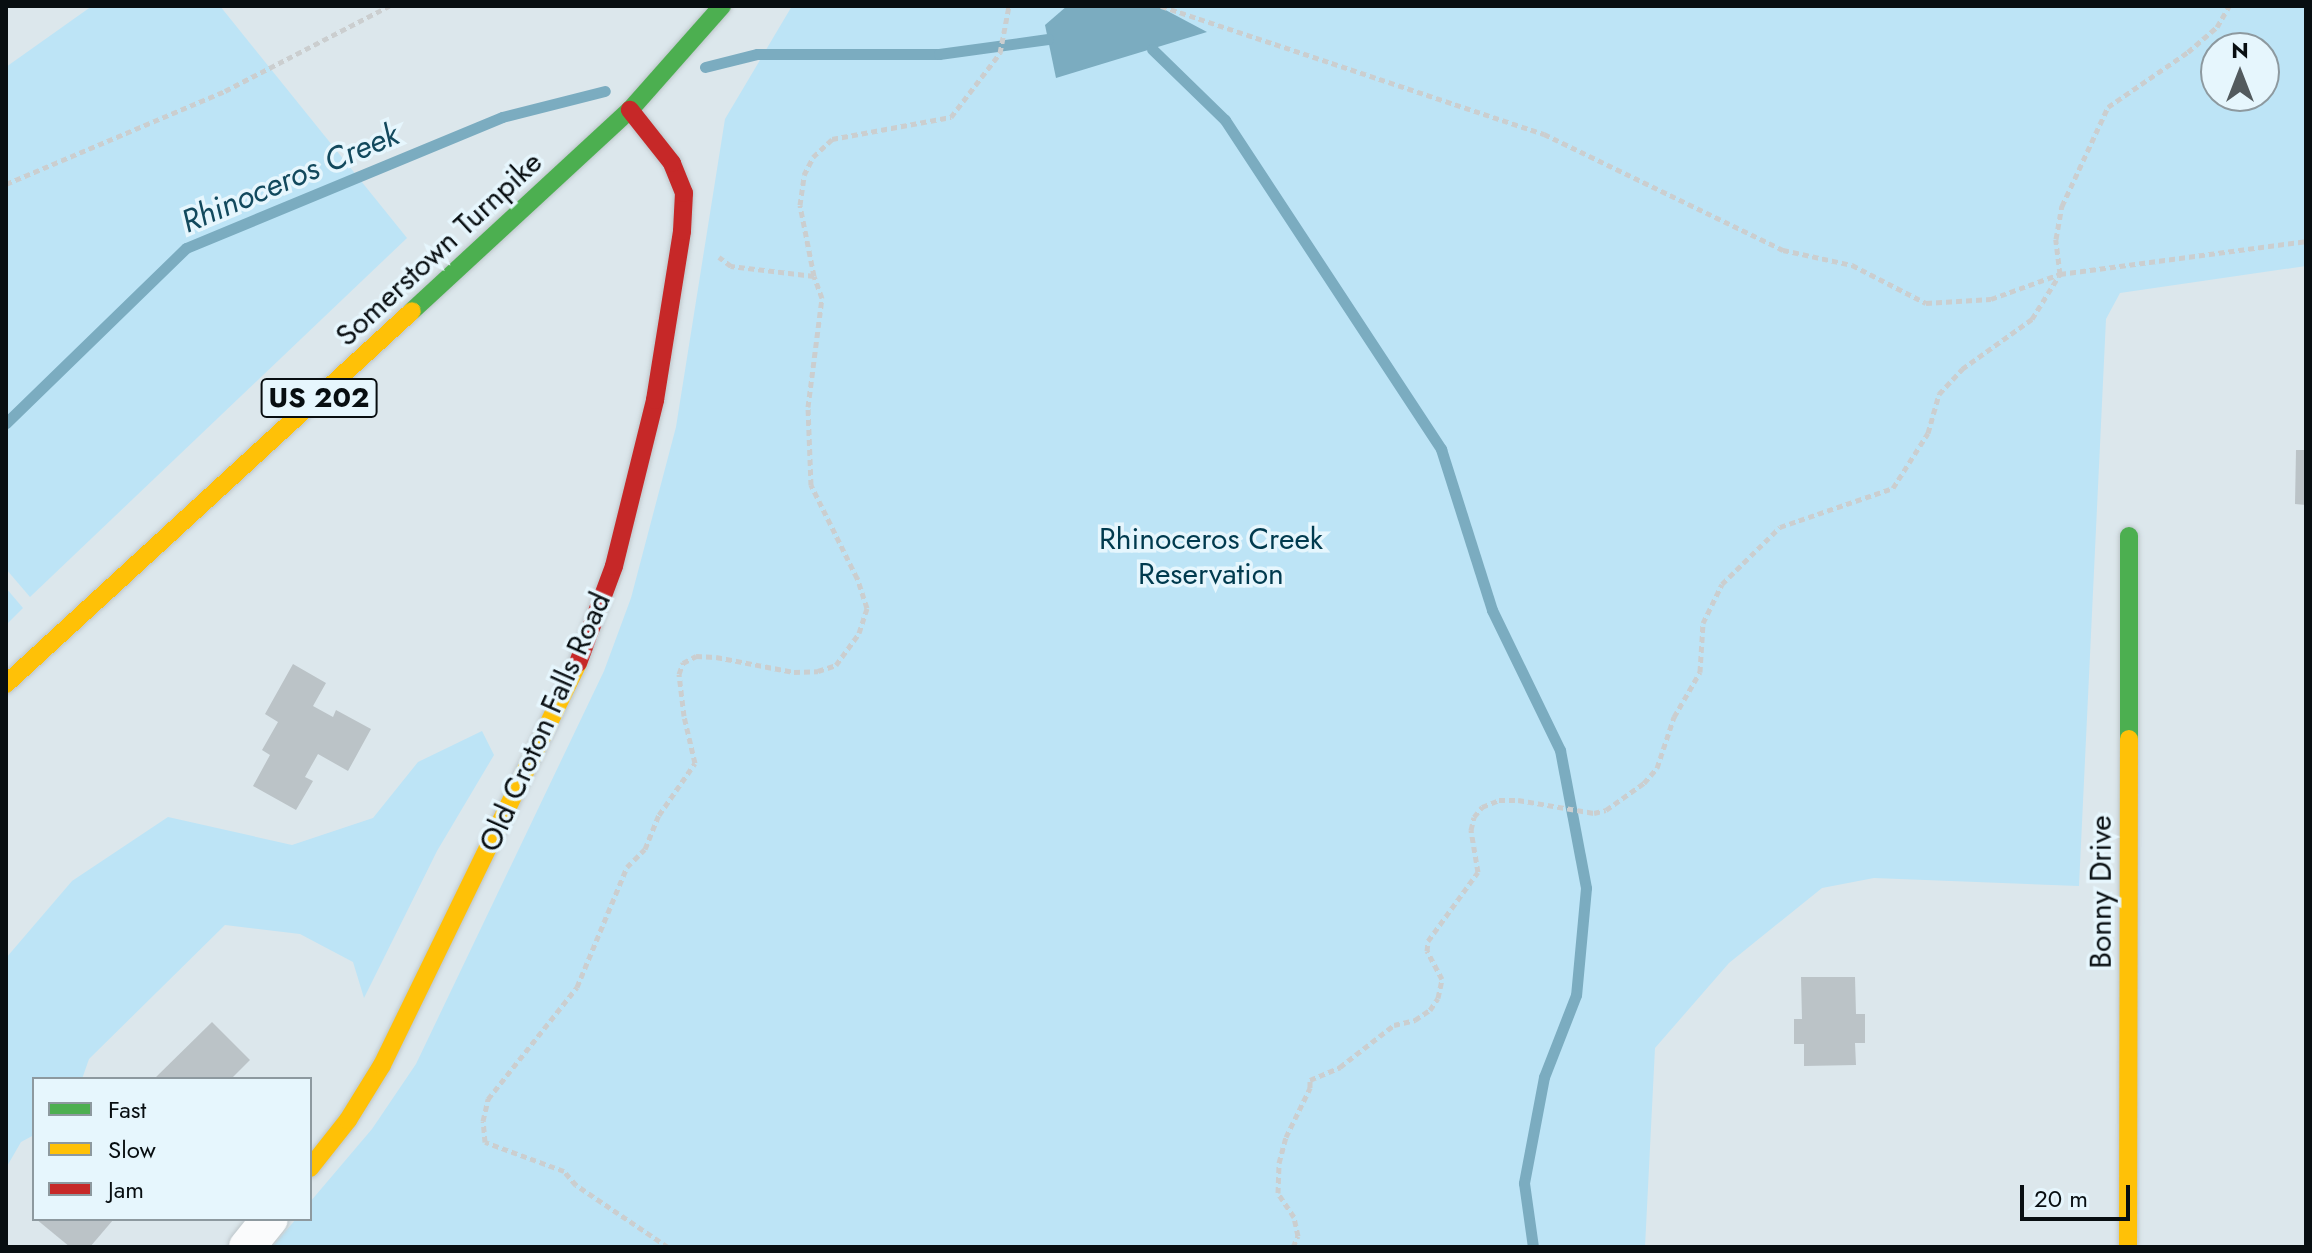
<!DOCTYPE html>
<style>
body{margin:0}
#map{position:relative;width:2312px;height:1253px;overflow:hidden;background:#dce7ec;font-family:Jost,sans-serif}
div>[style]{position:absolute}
.green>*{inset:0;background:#bde4f6}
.water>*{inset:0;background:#7bacc0}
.stream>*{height:11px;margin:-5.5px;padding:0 5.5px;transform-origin:5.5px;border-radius:5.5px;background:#7bacc0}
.building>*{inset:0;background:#bbc3c7}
.path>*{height:5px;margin-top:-2.5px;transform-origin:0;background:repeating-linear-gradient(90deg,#cbcecf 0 6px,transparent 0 10px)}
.roads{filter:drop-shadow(0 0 2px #bcc5c9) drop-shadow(0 0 2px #bcc5c9)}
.street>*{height:36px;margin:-18px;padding:0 18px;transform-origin:18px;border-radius:18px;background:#fafbfc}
.fast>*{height:18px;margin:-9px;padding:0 9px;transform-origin:9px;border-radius:9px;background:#4caf50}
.slow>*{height:18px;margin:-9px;padding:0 9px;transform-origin:9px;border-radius:9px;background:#ffc107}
.jam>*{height:18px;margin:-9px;padding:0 9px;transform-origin:9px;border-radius:9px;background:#c62828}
span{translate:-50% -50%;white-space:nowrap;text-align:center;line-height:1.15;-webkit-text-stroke:7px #e6f6fd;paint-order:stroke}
.shield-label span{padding:2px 6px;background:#e6f6fd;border:2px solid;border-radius:6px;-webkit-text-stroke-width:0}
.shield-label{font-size:28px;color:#080e11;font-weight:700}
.street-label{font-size:30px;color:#080e11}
.park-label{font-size:30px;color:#003a4e}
.water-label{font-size:32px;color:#12495d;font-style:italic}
.frame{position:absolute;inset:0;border:8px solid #080e11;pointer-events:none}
.legend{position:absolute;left:32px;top:1077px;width:280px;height:144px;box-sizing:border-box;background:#e6f6fd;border:2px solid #8d999f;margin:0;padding:10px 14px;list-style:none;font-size:24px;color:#080e11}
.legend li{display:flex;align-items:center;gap:16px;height:40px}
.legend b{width:40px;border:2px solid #8d999f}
.north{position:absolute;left:2200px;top:32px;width:80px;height:80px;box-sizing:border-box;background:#e6f6fd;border:2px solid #8d999f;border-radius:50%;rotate:0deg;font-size:22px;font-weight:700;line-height:32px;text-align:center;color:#080e11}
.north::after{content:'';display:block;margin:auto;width:28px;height:36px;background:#525a5e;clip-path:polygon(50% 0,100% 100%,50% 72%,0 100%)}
.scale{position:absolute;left:2020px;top:1185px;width:110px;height:36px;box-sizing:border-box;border:4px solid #080e11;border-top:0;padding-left:10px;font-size:24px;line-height:28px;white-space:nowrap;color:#080e11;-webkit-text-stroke:6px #e6f6fd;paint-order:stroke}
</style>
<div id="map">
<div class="green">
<i style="clip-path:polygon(92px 6px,220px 6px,407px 238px,30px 597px,6px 569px,6px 67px)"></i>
<i style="clip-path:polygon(evenodd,792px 6px,2306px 6px,2306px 266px,2120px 293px,2106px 319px,2079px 886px,1874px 878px,1822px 888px,1729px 963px,1655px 1048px,1645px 1247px,272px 1247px,296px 1219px,310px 1219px,310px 1202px,372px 1129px,416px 1064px,604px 671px,631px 598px,676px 427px,725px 119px,792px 6px,2216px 48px,2264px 48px,2264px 96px,2216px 96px,2216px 48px)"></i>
<i style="clip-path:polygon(6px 588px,23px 608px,6px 625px)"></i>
<i style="clip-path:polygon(482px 731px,494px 755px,437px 851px,364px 998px,353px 962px,300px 934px,225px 925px,89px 1059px,82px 1079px,34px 1079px,34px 1135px,21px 1142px,6px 1168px,6px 958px,72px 881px,168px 817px,292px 845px,373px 818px,418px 762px)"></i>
</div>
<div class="water">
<i style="clip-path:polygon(1067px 6px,1158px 6px,1207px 32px,1056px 78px,1045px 25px)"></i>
</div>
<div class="stream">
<i style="left:1152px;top:49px;width:102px;rotate:44.2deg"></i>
<i style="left:1225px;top:120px;width:394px;rotate:56.7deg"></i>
<i style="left:1441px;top:449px;width:169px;rotate:72.4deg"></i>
<i style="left:1492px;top:610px;width:156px;rotate:64.1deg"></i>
<i style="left:1560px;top:750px;width:140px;rotate:79.3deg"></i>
<i style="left:1586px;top:888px;width:107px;rotate:95.3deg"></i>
<i style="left:1576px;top:995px;width:88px;rotate:111.3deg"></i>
<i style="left:1544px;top:1077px;width:108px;rotate:100.7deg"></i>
<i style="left:1524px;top:1183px;width:65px;rotate:82deg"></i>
<i style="left:705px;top:67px;width:54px;rotate:-14deg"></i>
<i style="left:757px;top:54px;width:182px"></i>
<i style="left:939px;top:54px;width:110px;rotate:-7.8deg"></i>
<i style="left:6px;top:423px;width:251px;rotate:-44.2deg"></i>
<i style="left:186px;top:248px;width:342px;rotate:-22.5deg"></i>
<i style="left:502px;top:117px;width:106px;rotate:-14.2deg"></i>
</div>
<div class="building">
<i style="clip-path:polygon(2296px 450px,2306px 450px,2306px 505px,2295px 504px)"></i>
<i style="clip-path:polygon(293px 664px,326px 683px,313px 706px,333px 717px,336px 710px,371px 729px,348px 771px,318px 754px,305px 777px,313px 781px,296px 810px,253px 786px,270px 755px,262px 750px,278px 722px,265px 714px)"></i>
<i style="clip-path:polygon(1801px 977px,1855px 977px,1856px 1014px,1865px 1014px,1865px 1043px,1855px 1043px,1856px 1065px,1804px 1066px,1804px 1044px,1794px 1044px,1794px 1019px,1802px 1019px)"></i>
<i style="clip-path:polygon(212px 1022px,250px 1060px,231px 1079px,154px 1079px)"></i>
<i style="clip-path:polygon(36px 1219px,111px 1219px,113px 1220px,90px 1247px,70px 1247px)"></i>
</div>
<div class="path">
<i style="left:1161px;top:6px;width:404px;rotate:18.5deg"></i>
<i style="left:1544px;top:134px;width:266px;rotate:25.9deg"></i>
<i style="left:1783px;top:250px;width:71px;rotate:12.3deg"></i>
<i style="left:1852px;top:265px;width:83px;rotate:27.2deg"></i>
<i style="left:1926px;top:303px;width:65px;rotate:-3.5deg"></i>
<i style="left:1991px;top:299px;width:73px;rotate:-19.9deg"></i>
<i style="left:2060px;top:274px;width:35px;rotate:-97deg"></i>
<i style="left:2056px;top:239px;width:34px;rotate:-80deg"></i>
<i style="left:2062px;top:206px;width:109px;rotate:-65.1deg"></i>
<i style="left:2108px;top:107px;width:97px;rotate:-34.5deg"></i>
<i style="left:2188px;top:52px;width:38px;rotate:-41deg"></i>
<i style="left:2217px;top:27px;width:24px;rotate:-60deg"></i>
<i style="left:6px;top:184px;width:238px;rotate:-23deg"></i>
<i style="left:225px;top:91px;width:185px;rotate:-27.4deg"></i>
<i style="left:814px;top:276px;width:72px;rotate:-101.2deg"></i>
<i style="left:800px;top:205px;width:30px;rotate:-82deg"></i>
<i style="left:804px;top:175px;width:20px;rotate:-63deg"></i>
<i style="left:813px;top:157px;width:26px;rotate:-43deg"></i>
<i style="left:832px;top:139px;width:121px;rotate:-10.5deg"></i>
<i style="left:951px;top:117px;width:81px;rotate:-52.6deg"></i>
<i style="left:1000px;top:53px;width:48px;rotate:-79.2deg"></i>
<i style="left:668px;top:1247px;width:111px;rotate:-146deg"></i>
<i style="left:576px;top:1185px;width:18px;rotate:-131deg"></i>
<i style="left:564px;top:1171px;width:84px;rotate:-159.8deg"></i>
<i style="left:485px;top:1142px;width:21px;rotate:-95deg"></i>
<i style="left:483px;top:1121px;width:23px;rotate:-77deg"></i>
<i style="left:488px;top:1099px;width:143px;rotate:-51.5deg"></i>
<i style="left:577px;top:987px;width:130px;rotate:-67.4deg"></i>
<i style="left:627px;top:867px;width:25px;rotate:-45deg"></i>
<i style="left:645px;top:849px;width:37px;rotate:-68deg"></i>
<i style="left:659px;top:815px;width:63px;rotate:-55.3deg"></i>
<i style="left:695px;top:763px;width:48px;rotate:-103.2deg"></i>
<i style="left:684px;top:716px;width:42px;rotate:-96.8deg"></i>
<i style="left:679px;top:674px;width:12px;rotate:-70deg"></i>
<i style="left:683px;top:663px;width:15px;rotate:-28deg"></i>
<i style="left:696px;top:656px;width:20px;rotate:3deg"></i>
<i style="left:716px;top:657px;width:79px;rotate:10.9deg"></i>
<i style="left:794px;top:672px;width:24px;rotate:-2deg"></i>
<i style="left:818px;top:671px;width:19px;rotate:-18deg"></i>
<i style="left:836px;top:665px;width:39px;rotate:-54deg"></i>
<i style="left:859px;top:633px;width:26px;rotate:-72deg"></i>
<i style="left:867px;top:608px;width:32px;rotate:-108deg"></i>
<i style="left:857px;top:578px;width:104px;rotate:-116.3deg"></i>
<i style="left:811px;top:485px;width:78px;rotate:-92.2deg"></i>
<i style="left:808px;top:407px;width:110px;rotate:-82.7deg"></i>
<i style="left:822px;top:298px;width:23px;rotate:-110deg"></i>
<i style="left:814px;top:276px;width:84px;rotate:-173.1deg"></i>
<i style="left:731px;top:266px;width:15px;rotate:-143deg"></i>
<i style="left:1293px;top:1247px;width:12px;rotate:-66deg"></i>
<i style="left:1298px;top:1236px;width:19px;rotate:-102deg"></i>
<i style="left:1294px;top:1217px;width:29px;rotate:-124deg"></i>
<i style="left:1278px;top:1193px;width:30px;rotate:-88deg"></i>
<i style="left:1279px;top:1163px;width:27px;rotate:-75deg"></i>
<i style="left:1286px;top:1137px;width:55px;rotate:-63.9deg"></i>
<i style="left:1310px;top:1088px;width:8px;rotate:-90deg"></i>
<i style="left:1310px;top:1080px;width:33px;rotate:-23deg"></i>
<i style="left:1340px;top:1067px;width:68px;rotate:-37.9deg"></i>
<i style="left:1394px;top:1025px;width:22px;rotate:-13deg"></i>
<i style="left:1415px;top:1020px;width:18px;rotate:-34deg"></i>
<i style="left:1430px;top:1010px;width:14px;rotate:-56deg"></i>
<i style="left:1438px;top:998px;width:19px;rotate:-78deg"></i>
<i style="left:1442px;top:979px;width:32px;rotate:-118deg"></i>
<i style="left:1427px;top:951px;width:10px;rotate:-84deg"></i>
<i style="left:1428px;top:941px;width:85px;rotate:-54.1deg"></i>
<i style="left:1478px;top:872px;width:43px;rotate:-99.5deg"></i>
<i style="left:1471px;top:830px;width:13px;rotate:-77deg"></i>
<i style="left:1474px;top:817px;width:13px;rotate:-51deg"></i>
<i style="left:1482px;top:807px;width:18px;rotate:-22deg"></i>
<i style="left:1499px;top:800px;width:19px"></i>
<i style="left:1518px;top:800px;width:77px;rotate:9.7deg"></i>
<i style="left:1594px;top:813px;width:12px;rotate:-14deg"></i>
<i style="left:1606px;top:810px;width:47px;rotate:-35.4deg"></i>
<i style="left:1644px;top:783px;width:20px;rotate:-49deg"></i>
<i style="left:1657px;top:768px;width:54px;rotate:-71.6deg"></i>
<i style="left:1674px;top:717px;width:52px;rotate:-60deg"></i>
<i style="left:1700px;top:672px;width:49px;rotate:-86.5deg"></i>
<i style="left:1703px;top:623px;width:43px;rotate:-64deg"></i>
<i style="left:1722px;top:584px;width:81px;rotate:-44.5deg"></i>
<i style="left:1780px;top:527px;width:120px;rotate:-19deg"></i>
<i style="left:1893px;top:488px;width:65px;rotate:-57.5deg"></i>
<i style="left:1928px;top:433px;width:41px;rotate:-74.2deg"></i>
<i style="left:1939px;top:394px;width:34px;rotate:-47deg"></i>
<i style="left:1962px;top:369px;width:86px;rotate:-35.5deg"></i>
<i style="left:2032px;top:319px;width:53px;rotate:-58.1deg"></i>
<i style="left:2060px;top:274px;width:248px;rotate:-7.6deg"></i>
</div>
<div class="roads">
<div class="street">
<i style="left:247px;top:1247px;width:36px;rotate:-51deg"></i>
</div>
<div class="fast">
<i style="left:412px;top:311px;width:297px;rotate:-42.7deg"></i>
<i style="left:630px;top:110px;width:139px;rotate:-48.5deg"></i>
<i style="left:2129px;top:739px;width:203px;rotate:-90deg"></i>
</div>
<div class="slow">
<i style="left:6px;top:684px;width:551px;rotate:-42.57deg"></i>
<i style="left:310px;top:1168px;width:61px;rotate:-51.6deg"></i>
<i style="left:348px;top:1120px;width:65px;rotate:-58.3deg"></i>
<i style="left:382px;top:1065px;width:447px;rotate:-64deg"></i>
<i style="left:2128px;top:1247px;width:508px;rotate:-89.89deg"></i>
</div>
<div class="jam">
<i style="left:578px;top:663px;width:103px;rotate:-69.6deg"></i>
<i style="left:614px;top:566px;width:171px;rotate:-76.1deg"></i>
<i style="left:655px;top:400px;width:171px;rotate:-80.9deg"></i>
<i style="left:682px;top:231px;width:38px;rotate:-87deg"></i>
<i style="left:684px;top:193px;width:32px;rotate:-112deg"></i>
<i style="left:672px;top:163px;width:68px;rotate:-128.4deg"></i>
</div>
</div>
<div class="shield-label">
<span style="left:319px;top:398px">US 202</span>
</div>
<div class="street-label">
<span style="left:439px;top:249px;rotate:-43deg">Somerstown Turnpike</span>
<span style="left:545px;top:722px;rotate:-66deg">Old Croton Falls Road</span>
<span style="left:2101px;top:892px;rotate:-90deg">Bonny Drive</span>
</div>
<div class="park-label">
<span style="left:1211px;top:556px">Rhinoceros Creek<br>Reservation</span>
</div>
<div class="water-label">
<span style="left:290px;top:178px;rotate:-23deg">Rhinoceros Creek</span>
</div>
<div class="frame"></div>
<ul class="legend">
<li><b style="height:10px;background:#4caf50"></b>Fast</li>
<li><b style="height:10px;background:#ffc107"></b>Slow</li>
<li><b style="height:10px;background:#c62828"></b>Jam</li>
</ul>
<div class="north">N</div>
<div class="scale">20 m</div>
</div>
